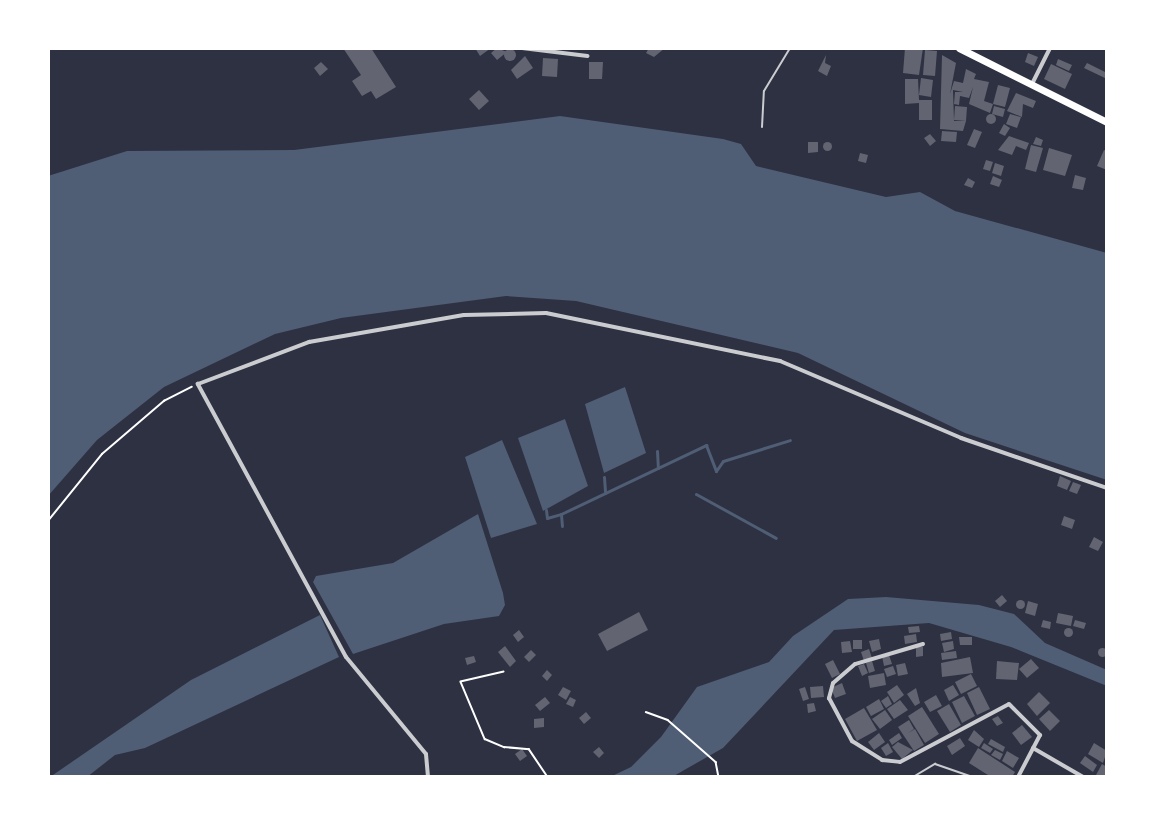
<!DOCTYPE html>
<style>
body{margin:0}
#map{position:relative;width:1155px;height:825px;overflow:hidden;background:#2d3142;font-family:"Titillium Web",sans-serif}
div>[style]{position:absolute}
.water>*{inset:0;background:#4f5d75}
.stream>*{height:3px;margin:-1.5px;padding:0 1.5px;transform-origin:1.5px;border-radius:1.5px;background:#4f5d75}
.building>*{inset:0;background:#626471}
.round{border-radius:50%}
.path>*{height:1.5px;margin:-0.75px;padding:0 0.75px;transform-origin:0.75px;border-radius:0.75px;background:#fff}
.service>*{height:2px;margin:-1px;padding:0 1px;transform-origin:1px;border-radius:1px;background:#caccd0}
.minor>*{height:4px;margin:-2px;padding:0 2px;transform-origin:2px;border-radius:2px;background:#caccd0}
.primary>*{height:7px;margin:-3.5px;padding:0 3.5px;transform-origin:3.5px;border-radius:3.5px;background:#fff}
span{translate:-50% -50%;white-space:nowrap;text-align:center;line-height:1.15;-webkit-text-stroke:6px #fff;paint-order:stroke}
.frame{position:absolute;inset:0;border:50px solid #fff;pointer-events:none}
</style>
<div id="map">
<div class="water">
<i style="clip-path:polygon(560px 116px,723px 139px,741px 144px,756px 166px,886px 197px,920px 192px,955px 211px,1107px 253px,1107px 480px,965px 433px,798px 353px,576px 301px,506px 296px,341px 318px,275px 334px,164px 387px,97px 440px,48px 496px,48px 176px,127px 151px,294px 150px)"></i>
<i style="clip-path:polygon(625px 387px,646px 453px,604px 473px,585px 404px)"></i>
<i style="clip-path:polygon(565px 419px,588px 486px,543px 511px,518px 438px)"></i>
<i style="clip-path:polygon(502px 440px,537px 524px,491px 538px,465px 457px)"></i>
<i style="clip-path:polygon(478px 514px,503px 593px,505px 605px,499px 616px,444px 624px,353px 654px,313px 582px,316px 576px,393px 563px)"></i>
<i style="clip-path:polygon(886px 597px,979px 605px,1014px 614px,1045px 643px,1107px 670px,1107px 686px,1011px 647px,929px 623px,834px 630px,723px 748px,672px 777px,610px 777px,631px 767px,661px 737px,697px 687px,769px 662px,793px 636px,848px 599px)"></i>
<i style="clip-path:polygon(320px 615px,339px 657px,145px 748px,115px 755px,87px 777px,50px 777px,191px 680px)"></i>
</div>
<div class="stream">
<i style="left:657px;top:451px;width:17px;rotate:87deg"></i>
<i style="left:604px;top:477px;width:16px;rotate:86deg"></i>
<i style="left:696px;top:494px;width:91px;rotate:28.8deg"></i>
<i style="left:546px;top:510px;width:8px;rotate:83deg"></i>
<i style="left:547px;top:518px;width:15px;rotate:-16deg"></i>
<i style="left:562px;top:526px;width:12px;rotate:-95deg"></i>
<i style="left:561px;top:514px;width:161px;rotate:-25.4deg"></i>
<i style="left:706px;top:445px;width:28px;rotate:69deg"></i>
<i style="left:716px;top:471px;width:12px;rotate:-55deg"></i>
<i style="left:723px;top:461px;width:70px;rotate:-17.4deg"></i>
</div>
<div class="building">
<i style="clip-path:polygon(343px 48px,371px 48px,396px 87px,376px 99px,371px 91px,362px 96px,352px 81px,361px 75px)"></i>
<i style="clip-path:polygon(475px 48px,491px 48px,480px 56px)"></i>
<i style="clip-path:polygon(497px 48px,507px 52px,497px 60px,491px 53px)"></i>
<i style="clip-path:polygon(649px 48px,665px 48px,654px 57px,646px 53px)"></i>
<i style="clip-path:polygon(905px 48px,923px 48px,919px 75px,903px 73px)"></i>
<i class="round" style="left:504px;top:49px;width:12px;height:12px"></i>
<i style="clip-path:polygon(925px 50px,937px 51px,935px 76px,923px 75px)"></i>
<i style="clip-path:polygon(1028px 53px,1038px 57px,1034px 66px,1025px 62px)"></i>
<i style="clip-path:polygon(826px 55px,825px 63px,831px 66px,827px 76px,818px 71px)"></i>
<i style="clip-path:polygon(942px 55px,956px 63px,950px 94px,954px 81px,963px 83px,966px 69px,976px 74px,974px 79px,989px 82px,984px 101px,993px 104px,990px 113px,969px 104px,973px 87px,969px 98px,960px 96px,959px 105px,954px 104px,955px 92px,963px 92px,953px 90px,954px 121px,966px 121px,963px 131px,940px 129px)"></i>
<i style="clip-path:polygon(525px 56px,533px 68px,517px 79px,511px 70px)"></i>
<i style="clip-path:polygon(543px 58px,558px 59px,557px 77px,542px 76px)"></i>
<i style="clip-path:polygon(1058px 59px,1072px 65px,1069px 71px,1056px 65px)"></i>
<i style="clip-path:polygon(321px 62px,328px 69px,320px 76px,314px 68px)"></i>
<i style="clip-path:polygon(589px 62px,603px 62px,602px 79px,589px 79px)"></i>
<i style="clip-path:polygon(1087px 63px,1107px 73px,1107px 79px,1084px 68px)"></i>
<i style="clip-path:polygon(1051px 64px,1072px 74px,1065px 89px,1044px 79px)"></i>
<i style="clip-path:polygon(921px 78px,933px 80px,931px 97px,919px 95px)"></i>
<i style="clip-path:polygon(905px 79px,918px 79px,919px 100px,932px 100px,932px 120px,919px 120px,919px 103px,905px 104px)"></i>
<i style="clip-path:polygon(998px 85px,1010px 88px,1005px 107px,993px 104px)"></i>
<i style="clip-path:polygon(479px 90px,489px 101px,479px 110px,469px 99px)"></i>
<i style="clip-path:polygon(1016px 93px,1036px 101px,1033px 108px,1023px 104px,1022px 117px,1007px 111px)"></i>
<i style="clip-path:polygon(955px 106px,967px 107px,966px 121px,954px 120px)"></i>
<i style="clip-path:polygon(994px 106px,1005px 109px,1003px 117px,992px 114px)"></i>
<i style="clip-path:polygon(1010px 114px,1021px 117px,1017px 128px,1006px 124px)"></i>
<i class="round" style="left:986px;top:114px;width:10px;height:10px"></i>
<i style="clip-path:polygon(1004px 124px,1010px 128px,1005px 136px,999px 133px)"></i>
<i style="clip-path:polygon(974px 129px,982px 132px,975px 148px,967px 145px)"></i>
<i style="clip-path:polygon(942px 131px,957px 132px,956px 142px,941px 141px)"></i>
<i style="clip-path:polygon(930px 134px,936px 141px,930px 146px,924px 138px)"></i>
<i style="clip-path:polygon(1009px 136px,1029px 143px,1026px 150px,1016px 146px,1012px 155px,998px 150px)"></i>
<i style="clip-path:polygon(1036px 137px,1043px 140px,1041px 146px,1033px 144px)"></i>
<i class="round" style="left:822.5px;top:141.5px;width:9px;height:9px"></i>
<i style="clip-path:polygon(808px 142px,818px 142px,818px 152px,808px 153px)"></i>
<i style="clip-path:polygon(1031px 145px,1043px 148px,1036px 172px,1025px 169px)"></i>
<i style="clip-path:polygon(1049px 148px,1072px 155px,1065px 176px,1043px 170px)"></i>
<i style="clip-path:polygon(1104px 150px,1107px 151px,1107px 170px,1097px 166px)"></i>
<i style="clip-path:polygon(860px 153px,868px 155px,866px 163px,858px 161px)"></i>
<i style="clip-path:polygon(986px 160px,993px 162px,990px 171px,983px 169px)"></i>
<i style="clip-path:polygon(995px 163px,1004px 166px,1001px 176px,992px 173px)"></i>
<i style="clip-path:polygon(1075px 175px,1086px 178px,1083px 190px,1072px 188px)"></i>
<i style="clip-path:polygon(993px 176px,1002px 180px,999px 187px,990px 184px)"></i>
<i style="clip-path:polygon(968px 178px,975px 182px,972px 188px,964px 185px)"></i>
<i style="clip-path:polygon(1060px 476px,1071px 481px,1067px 490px,1057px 486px)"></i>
<i style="clip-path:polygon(1073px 482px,1081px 485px,1077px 494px,1069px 491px)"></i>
<i style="clip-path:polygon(1064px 516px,1075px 520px,1072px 529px,1061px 525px)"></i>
<i style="clip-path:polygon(1094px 537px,1103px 542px,1098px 551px,1089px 547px)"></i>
<i style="clip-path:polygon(1002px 595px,1007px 601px,1000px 607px,995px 601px)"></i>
<i class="round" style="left:1015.5px;top:599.5px;width:9px;height:9px"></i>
<i style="clip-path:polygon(1028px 601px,1038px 604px,1035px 616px,1025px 613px)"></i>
<i style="clip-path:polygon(639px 612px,648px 630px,607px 651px,598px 634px)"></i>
<i style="clip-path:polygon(1058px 613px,1073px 616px,1071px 626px,1056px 623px)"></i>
<i style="clip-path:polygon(1043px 620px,1051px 622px,1050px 629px,1041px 627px)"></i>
<i style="clip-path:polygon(1075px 620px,1086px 623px,1084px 629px,1073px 626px)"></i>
<i style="clip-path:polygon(919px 626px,920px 632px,909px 633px,908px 627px)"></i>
<i class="round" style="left:1063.5px;top:627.5px;width:9px;height:9px"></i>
<i style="clip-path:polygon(519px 630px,524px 637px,518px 642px,513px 635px)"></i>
<i style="clip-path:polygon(951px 632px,952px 639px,941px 641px,940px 634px)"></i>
<i style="clip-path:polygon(916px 634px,917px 642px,905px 644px,904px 636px)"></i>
<i style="clip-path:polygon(959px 637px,972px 637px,972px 645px,960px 645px)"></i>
<i style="clip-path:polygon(879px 639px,881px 649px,872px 652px,869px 641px)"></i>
<i style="clip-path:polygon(853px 640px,862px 640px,862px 649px,853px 649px)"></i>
<i style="clip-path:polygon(850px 641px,852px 652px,842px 653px,841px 642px)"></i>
<i style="clip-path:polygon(953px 641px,954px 649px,944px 652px,942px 643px)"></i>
<i style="clip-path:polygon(505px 646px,516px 661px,510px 667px,498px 652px)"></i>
<i style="clip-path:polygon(916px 647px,923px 647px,923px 656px,916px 657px)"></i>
<i class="round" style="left:1097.5px;top:647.5px;width:9px;height:9px"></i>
<i style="clip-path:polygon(869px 649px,872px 658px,864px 661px,861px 652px)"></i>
<i style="clip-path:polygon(531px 650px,536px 655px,529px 662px,524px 657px)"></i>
<i style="clip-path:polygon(956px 651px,957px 658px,942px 660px,941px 653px)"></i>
<i style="clip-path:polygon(889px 655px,892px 664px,884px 666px,882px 656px)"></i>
<i style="clip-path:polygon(474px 656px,476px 662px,467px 665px,465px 658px)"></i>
<i style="clip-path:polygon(970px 657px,973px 673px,942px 677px,941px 663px)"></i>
<i style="clip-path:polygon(1031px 659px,1039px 668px,1027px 678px,1019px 669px)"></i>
<i style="clip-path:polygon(833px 660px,840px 674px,832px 678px,825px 664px)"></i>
<i style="clip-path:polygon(872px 661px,875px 671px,869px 673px,866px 663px)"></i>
<i style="clip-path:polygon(997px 661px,1019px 663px,1017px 680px,996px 679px)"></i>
<i style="clip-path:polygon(905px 663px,908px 674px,898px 676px,896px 665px)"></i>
<i style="clip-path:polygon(864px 664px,868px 673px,862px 676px,858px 666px)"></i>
<i style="clip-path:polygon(893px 666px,896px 674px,887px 677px,884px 669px)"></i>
<i style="clip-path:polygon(547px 670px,552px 675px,547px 681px,542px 676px)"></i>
<i style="clip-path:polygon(884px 673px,886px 685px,870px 688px,868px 676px)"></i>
<i style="clip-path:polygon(971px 674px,977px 686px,961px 694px,955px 682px)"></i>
<i style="clip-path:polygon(842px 683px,846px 694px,835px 698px,831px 688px)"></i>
<i style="clip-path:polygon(897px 685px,904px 695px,894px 703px,887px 692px)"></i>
<i style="clip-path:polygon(953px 685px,959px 695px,949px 701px,944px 690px)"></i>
<i style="clip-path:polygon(823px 686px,824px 697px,811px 698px,810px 687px)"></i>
<i style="clip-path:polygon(563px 687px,571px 691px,566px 700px,558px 695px)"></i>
<i style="clip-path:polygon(805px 687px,809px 699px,803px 701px,799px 689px)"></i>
<i style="clip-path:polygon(979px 687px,990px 709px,977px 715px,967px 693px)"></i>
<i style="clip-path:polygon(916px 688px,920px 703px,915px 706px,907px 694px)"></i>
<i style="clip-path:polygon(1039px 692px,1050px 703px,1037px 716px,1027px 704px)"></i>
<i style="clip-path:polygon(936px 695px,942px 706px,930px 712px,924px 702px)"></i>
<i style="clip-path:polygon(888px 696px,892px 704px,886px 708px,881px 701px)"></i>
<i style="clip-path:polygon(964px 696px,975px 716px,962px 723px,952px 702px)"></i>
<i style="clip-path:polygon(545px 697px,550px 703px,540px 711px,535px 705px)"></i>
<i style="clip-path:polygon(570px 697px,576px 700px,573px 707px,566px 704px)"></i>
<i style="clip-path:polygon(879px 699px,884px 709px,871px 716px,866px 707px)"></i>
<i style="clip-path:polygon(900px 700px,908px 710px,894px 719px,887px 709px)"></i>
<i style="clip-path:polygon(814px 703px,816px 711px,808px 713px,807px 704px)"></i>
<i style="clip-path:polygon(949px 704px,961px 725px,950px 732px,937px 711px)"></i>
<i style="clip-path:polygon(922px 707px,939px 734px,925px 743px,908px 716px)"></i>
<i style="clip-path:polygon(864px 708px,877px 730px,857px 741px,845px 719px)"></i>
<i style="clip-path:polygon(885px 710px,892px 720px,880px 729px,872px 719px)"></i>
<i style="clip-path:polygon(1049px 710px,1060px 721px,1050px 731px,1039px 719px)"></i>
<i style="clip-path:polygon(586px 712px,591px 718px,584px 724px,579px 718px)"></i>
<i style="clip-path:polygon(998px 716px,1003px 723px,997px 726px,992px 719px)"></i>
<i style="clip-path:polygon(544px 718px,544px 727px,534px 728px,534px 719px)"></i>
<i style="clip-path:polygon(909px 720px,914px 729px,908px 733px,915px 729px,924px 745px,914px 751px,898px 727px)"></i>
<i style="clip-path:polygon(1022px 725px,1032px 737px,1021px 745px,1012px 733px)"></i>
<i style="clip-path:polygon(974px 730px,984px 739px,979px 747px,968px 740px)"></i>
<i style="clip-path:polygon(879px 733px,885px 742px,874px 750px,868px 742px)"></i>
<i style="clip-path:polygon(899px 733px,902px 738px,892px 745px,889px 740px)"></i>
<i style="clip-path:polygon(960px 738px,965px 746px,952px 755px,947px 746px)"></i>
<i style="clip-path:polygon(991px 739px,1005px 747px,1003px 752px,988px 744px)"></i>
<i style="clip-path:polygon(898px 742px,913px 750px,902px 759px,892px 747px)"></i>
<i style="clip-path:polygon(888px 743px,893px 752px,886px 756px,881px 748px)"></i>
<i style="clip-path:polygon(984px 743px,993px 749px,990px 753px,981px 748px)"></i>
<i style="clip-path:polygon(1094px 743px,1107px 751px,1103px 763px,1088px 754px)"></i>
<i style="clip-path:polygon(599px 747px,604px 753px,599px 758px,593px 752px)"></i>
<i style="clip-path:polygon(978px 748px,1015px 772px,1012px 777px,991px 777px,969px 763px)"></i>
<i style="clip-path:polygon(522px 749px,527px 756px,520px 761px,515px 754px)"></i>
<i style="clip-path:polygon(995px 750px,1003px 754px,1000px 760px,991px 755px)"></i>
<i style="clip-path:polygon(1007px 751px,1019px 758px,1013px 768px,1002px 761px)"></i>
<i style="clip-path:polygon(1085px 756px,1097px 765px,1093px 772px,1080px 763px)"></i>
<i style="clip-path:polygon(1102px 764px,1107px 767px,1107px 777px,1096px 775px)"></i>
</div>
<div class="path">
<i style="left:48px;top:521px;width:86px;rotate:-51.1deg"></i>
<i style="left:102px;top:454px;width:82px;rotate:-40.5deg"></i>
<i style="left:164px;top:401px;width:31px;rotate:-27deg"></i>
<i style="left:504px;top:672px;width:44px;rotate:166.9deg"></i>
<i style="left:461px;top:682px;width:62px;rotate:67.2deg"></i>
<i style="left:485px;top:739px;width:21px;rotate:23deg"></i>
<i style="left:504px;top:747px;width:25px;rotate:5deg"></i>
<i style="left:529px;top:749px;width:34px;rotate:56deg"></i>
<i style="left:646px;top:712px;width:23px;rotate:20deg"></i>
<i style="left:668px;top:720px;width:64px;rotate:41.2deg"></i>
<i style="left:716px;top:762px;width:15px;rotate:79deg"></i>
</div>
<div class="service">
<i style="left:762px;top:127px;width:36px;rotate:-87deg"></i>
<i style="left:764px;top:91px;width:50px;rotate:-58.8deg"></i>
<i style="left:913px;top:777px;width:26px;rotate:-31deg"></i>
<i style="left:935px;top:764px;width:39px;rotate:19deg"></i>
</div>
<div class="minor">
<i style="left:522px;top:48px;width:66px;rotate:6.9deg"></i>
<i style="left:1032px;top:84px;width:40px;rotate:-63.4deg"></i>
<i style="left:923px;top:644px;width:71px;rotate:163.6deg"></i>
<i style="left:855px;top:664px;width:29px;rotate:139deg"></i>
<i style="left:833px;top:683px;width:16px;rotate:105deg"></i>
<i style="left:829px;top:698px;width:49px;rotate:61.9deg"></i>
<i style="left:852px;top:741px;width:36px;rotate:32deg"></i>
<i style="left:882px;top:760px;width:18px;rotate:6deg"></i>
<i style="left:900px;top:762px;width:123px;rotate:-28deg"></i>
<i style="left:1009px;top:704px;width:44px;rotate:45deg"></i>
<i style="left:1040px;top:735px;width:47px;rotate:117.6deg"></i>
<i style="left:1033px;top:748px;width:58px;rotate:30.1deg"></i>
<i style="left:428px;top:777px;width:23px;rotate:-95deg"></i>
<i style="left:426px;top:754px;width:126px;rotate:-129.5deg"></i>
<i style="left:346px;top:657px;width:311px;rotate:-118.5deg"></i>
<i style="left:198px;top:384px;width:119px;rotate:-20.7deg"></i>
<i style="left:309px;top:342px;width:157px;rotate:-9.9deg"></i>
<i style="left:464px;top:315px;width:82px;rotate:-1.4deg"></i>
<i style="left:546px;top:313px;width:239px;rotate:11.6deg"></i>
<i style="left:780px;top:361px;width:197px;rotate:23deg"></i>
<i style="left:961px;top:438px;width:154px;rotate:18.9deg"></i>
</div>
<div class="primary">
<i style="left:959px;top:48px;width:165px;rotate:26.6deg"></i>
</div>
<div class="frame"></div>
</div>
